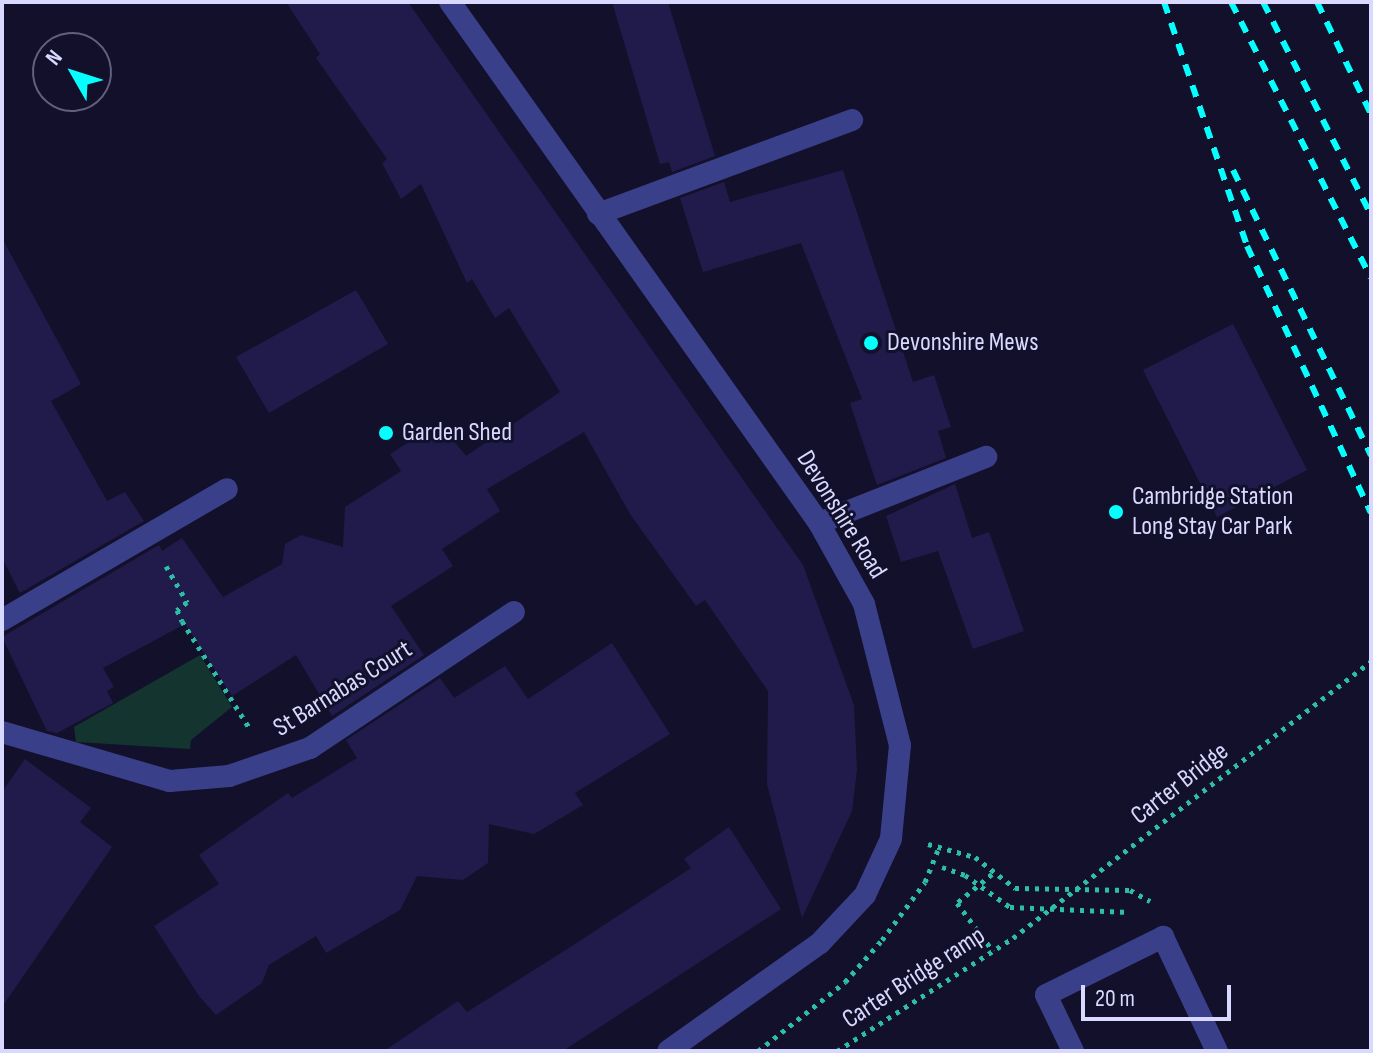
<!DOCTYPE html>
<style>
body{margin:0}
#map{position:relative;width:1373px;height:1053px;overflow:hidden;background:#12102a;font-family:"Sofia Sans Condensed",sans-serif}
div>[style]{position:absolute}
.green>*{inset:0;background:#13342f}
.building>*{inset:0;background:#201b4b}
.path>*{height:5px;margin-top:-2.5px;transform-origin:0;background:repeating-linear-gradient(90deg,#2dbea6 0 4px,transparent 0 10px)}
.service>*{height:22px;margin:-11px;padding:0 11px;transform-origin:11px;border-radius:11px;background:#3a3f8a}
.minor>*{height:22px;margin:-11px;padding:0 11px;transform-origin:11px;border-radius:11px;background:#3a3f8a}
.rail>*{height:6px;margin-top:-3px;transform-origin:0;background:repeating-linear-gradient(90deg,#05fffe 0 12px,transparent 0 22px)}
.path-bridge>*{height:5px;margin-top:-2.5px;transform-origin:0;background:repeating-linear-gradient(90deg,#2dbea6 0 4px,transparent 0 10px)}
.dots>*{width:22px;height:22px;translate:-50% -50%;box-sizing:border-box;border:4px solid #12102a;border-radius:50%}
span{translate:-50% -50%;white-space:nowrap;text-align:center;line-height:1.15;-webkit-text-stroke:6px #12102a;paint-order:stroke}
.poi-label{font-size:26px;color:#d9d9ff}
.left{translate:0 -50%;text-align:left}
.street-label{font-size:26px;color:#d9d9ff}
.frame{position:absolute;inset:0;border:4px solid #d9d9ff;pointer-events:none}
.north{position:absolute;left:32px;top:32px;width:80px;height:80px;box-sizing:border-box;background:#12102a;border:2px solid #62607f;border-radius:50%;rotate:309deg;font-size:22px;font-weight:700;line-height:32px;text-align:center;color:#d9d9ff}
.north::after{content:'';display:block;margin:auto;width:28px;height:36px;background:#05fffe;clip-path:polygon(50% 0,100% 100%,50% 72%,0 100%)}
.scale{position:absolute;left:1081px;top:985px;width:150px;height:36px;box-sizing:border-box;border:4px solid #d9d9ff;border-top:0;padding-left:10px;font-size:24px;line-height:28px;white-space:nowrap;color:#d9d9ff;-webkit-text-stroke:6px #12102a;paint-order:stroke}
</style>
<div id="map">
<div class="green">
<i style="clip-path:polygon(200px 655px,232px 707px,191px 740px,190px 749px,76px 742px,74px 727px)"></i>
</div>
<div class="building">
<i style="clip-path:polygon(286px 2px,408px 2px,803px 565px,854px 705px,857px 770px,852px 811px,802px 918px,767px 784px,768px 691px,705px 600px,696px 606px,630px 514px,584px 432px,487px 489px,500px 511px,442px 549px,453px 566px,391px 606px,424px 655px,332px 716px,296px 655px,232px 696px,185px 624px,103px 668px,114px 687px,107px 691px,113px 703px,57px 733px,47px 731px,2px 637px,159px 545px,162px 551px,182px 538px,223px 597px,282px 564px,285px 544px,301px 535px,343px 547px,345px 507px,401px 471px,390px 454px,439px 423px,466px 456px,560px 392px,509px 308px,495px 318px,472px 279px,467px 283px,421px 184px,401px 199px,382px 163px,387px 159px,316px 58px,320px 54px)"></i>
<i style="clip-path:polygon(612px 2px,668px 2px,715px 156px,672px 172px,669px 162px,660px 164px)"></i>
<i style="clip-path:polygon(843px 170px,913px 382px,934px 375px,951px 427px,938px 431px,946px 458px,877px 485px,850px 403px,862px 399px,801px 243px,703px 272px,680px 198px,724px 182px,730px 202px)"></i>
<i style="clip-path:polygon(2px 238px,81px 384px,51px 401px,107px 501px,125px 492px,144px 521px,20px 593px,2px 558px)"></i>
<i style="clip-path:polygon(356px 290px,388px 344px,269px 413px,236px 357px)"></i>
<i style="clip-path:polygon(1233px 324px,1307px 470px,1217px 517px,1143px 370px)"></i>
<i style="clip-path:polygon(955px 484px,972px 538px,989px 532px,1024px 631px,973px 649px,938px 551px,901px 562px,886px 516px)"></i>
<i style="clip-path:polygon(612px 643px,670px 734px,575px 793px,583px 805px,534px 834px,489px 824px,488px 863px,463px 880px,417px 876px,400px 910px,326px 953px,316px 936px,269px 965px,262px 983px,216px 1015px,199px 996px,154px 926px,219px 884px,199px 855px,288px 793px,292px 798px,357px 758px,346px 740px,440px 678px,454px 698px,505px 666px,528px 699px)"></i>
<i style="clip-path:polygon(25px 759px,91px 808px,80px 822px,112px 847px,2px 1007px,2px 792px)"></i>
<i style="clip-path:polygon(729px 827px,781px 909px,563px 1051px,384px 1051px,458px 1001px,467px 1012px,569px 948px,691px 868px,684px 859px)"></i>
</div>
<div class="path">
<i style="left:166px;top:566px;width:42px;rotate:59.7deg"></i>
<i style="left:187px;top:602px;width:13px;rotate:141deg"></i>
<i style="left:177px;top:610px;width:12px;rotate:66deg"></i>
<i style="left:182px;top:621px;width:128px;rotate:57.8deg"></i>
<i style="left:928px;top:844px;width:49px;rotate:15.5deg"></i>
<i style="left:975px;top:857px;width:51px;rotate:37.8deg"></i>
<i style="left:1015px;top:888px;width:115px;rotate:1deg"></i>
<i style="left:1130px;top:890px;width:23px;rotate:29deg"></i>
<i style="left:942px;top:867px;width:24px;rotate:19deg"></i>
<i style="left:965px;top:875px;width:55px;rotate:35.4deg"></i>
<i style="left:1010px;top:907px;width:119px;rotate:2.4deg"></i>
<i style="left:992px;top:874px;width:45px;rotate:140.4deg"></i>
<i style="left:957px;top:903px;width:60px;rotate:53.1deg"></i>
<i style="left:758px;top:1051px;width:111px;rotate:-38.4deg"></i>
<i style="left:845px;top:982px;width:56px;rotate:-48.6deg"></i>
<i style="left:882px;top:940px;width:72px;rotate:-53.4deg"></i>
<i style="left:925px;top:882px;width:40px;rotate:-68deg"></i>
<i style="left:837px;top:1051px;width:209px;rotate:-32.7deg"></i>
</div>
<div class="service">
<i style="left:598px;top:214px;width:271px;rotate:-20.3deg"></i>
<i style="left:819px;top:523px;width:180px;rotate:-21.6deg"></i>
<i style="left:2px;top:620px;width:260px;rotate:-30.2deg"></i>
<i style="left:1073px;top:1051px;width:62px;rotate:-115.7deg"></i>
<i style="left:1046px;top:995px;width:131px;rotate:-26.4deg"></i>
<i style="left:1163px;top:937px;width:126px;rotate:64.7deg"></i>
</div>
<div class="minor">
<i style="left:450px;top:2px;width:638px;rotate:54.69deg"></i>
<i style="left:819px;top:523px;width:93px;rotate:60.9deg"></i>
<i style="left:864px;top:604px;width:146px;rotate:75.7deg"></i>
<i style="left:900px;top:745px;width:94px;rotate:95.5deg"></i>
<i style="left:891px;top:839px;width:62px;rotate:114.9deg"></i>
<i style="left:865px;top:895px;width:66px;rotate:133.2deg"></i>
<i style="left:820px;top:943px;width:186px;rotate:144.6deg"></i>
<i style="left:2px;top:732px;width:175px;rotate:16.3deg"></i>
<i style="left:170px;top:781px;width:59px;rotate:-4.8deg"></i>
<i style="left:229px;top:776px;width:86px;rotate:-19.1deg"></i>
<i style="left:310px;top:748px;width:245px;rotate:-33.7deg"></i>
</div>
<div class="rail">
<i style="left:1164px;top:2px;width:258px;rotate:71.2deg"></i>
<i style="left:1247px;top:246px;width:294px;rotate:65.1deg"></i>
<i style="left:1231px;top:2px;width:309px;rotate:63.1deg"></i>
<i style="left:1263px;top:2px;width:239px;rotate:63.1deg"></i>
<i style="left:1317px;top:2px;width:124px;rotate:64.3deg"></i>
<i style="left:1233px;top:170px;width:317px;rotate:64.2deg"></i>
</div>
<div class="path-bridge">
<i style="left:1013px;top:938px;width:453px;rotate:-37.7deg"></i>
</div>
<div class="dots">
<i style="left:871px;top:343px;background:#05fffe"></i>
<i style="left:386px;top:433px;background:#05fffe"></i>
<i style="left:1116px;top:512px;background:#05fffe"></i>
</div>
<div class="poi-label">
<span class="left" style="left:887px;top:343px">Devonshire Mews</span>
<span class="left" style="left:402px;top:433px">Garden Shed</span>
<span class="left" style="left:1132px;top:512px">Cambridge Station<br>Long Stay Car Park</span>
</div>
<div class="street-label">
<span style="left:841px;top:515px;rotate:58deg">Devonshire Road</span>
<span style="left:343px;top:689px;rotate:-32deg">St Barnabas Court</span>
<span style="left:1180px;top:784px;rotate:-38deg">Carter Bridge</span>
<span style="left:914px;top:978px;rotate:-33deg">Carter Bridge ramp</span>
</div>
<div class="frame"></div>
<div class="north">N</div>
<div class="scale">20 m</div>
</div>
